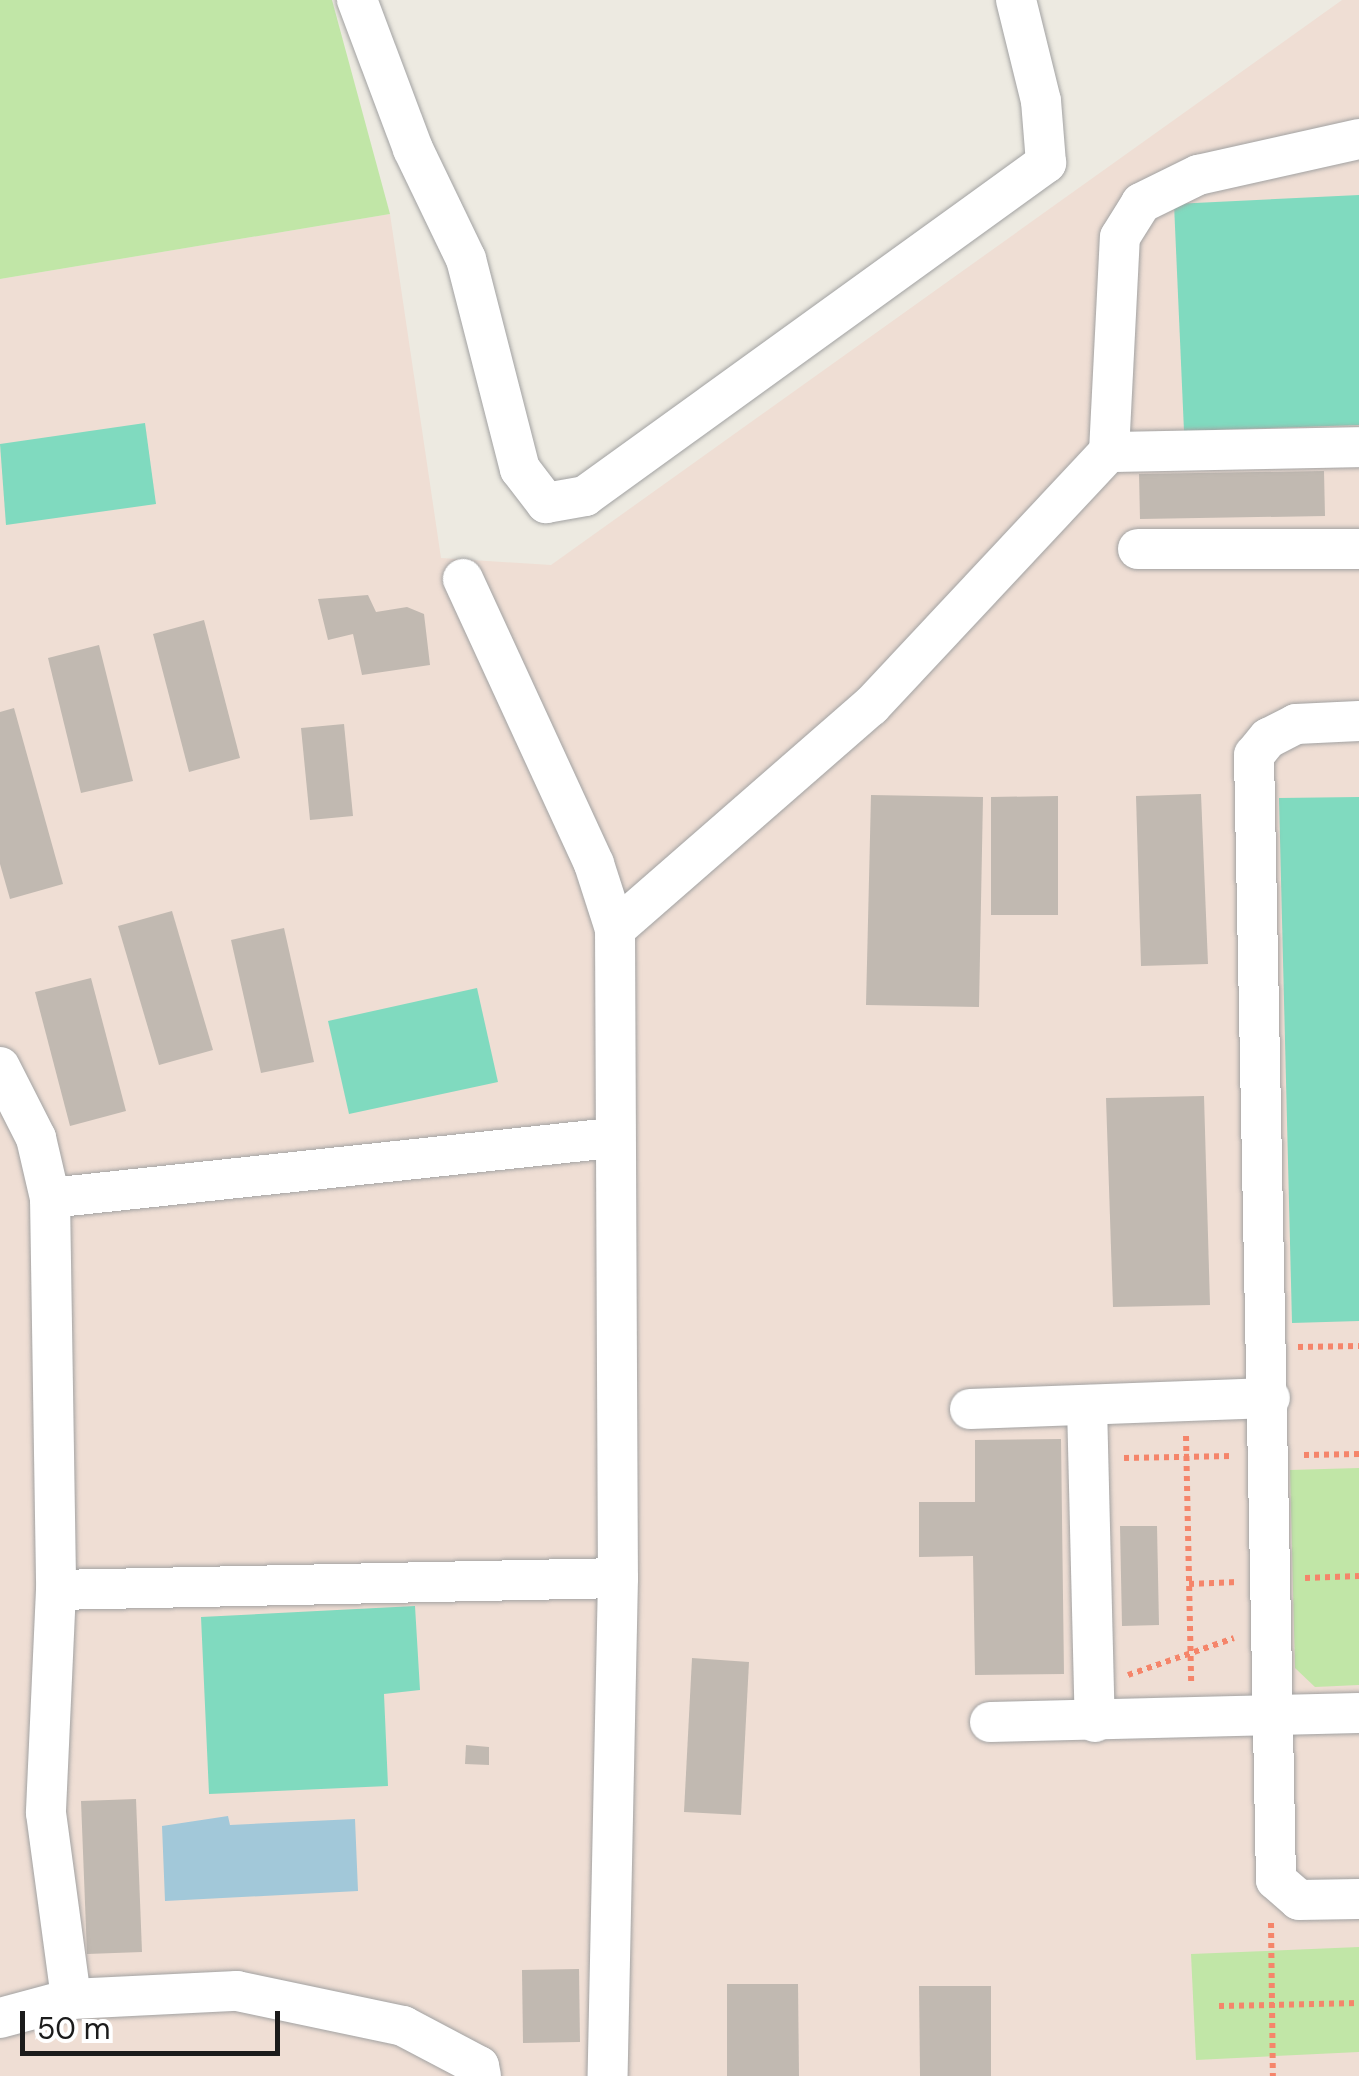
<!DOCTYPE html>
<style>
body{margin:0}
#map{position:relative;width:1359px;height:2076px;overflow:hidden;background:#edeae1;font-family:"DM Sans",sans-serif}
div>[style]{position:absolute}
.military>*{inset:0;background:#efded4}
.grass>*{inset:0;background:#c1e6a7}
.pitch>*{inset:0;background:#80dabf}
.water>*{inset:0;background:#a2c8d9}
.building>*{inset:0;background:#c1b9b1}
.path>*{height:6px;margin-top:-3px;transform-origin:0;background:repeating-linear-gradient(90deg,#f5856a 0 5px,transparent 0 10px)}
.roads{filter:drop-shadow(0 0 2px #a2a2a2) drop-shadow(0 0 2px #a2a2a2)}
.minor>*{height:40px;margin:-20px;padding:0 20px;transform-origin:20px;border-radius:20px;background:#fff}
span{translate:-50% -50%;white-space:nowrap;text-align:center;line-height:1.15;-webkit-text-stroke:9px #fff;paint-order:stroke}
.scale{position:absolute;left:20px;top:2011px;width:260px;height:45px;box-sizing:border-box;border:5px solid #1b1b1b;border-top:0;padding-left:12px;font-size:30px;line-height:35px;white-space:nowrap;color:#1b1b1b;-webkit-text-stroke:8px #fff;paint-order:stroke}
</style>
<div id="map">
<div class="military">
<i style="clip-path:polygon(1342px 0,1359px 0,1359px 2076px,0 2076px,0 279px,390px 214px,441px 558px,551px 565px)"></i>
</div>
<div class="grass">
<i style="clip-path:polygon(0 0,332px 0,390px 214px,0 279px)"></i>
<i style="clip-path:polygon(1359px 1468px,1359px 1685px,1315px 1687px,1295px 1668px,1290px 1470px)"></i>
<i style="clip-path:polygon(1359px 1947px,1359px 2052px,1196px 2060px,1191px 1954px)"></i>
</div>
<div class="pitch">
<i style="clip-path:polygon(1359px 195px,1359px 425px,1184px 431px,1174px 204px)"></i>
<i style="clip-path:polygon(145px 423px,156px 504px,6px 525px,0 444px)"></i>
<i style="clip-path:polygon(1359px 797px,1359px 1321px,1292px 1323px,1279px 798px)"></i>
<i style="clip-path:polygon(477px 988px,498px 1082px,349px 1114px,328px 1021px)"></i>
<i style="clip-path:polygon(415px 1606px,420px 1690px,384px 1694px,388px 1786px,209px 1794px,201px 1617px)"></i>
</div>
<div class="water">
<i style="clip-path:polygon(228px 1816px,230px 1825px,355px 1819px,358px 1891px,165px 1901px,162px 1826px)"></i>
</div>
<div class="building">
<i style="clip-path:polygon(1324px 471px,1325px 516px,1140px 519px,1139px 474px)"></i>
<i style="clip-path:polygon(368px 595px,376px 612px,407px 607px,424px 614px,430px 665px,362px 675px,353px 634px,328px 640px,318px 599px)"></i>
<i style="clip-path:polygon(204px 620px,240px 758px,189px 772px,153px 634px)"></i>
<i style="clip-path:polygon(99px 645px,133px 781px,81px 793px,48px 658px)"></i>
<i style="clip-path:polygon(14px 708px,63px 884px,10px 899px,0 864px,0 712px)"></i>
<i style="clip-path:polygon(344px 724px,353px 816px,310px 820px,301px 728px)"></i>
<i style="clip-path:polygon(1201px 794px,1208px 964px,1141px 966px,1136px 796px)"></i>
<i style="clip-path:polygon(871px 795px,983px 797px,979px 1007px,866px 1005px)"></i>
<i style="clip-path:polygon(1058px 796px,1058px 915px,991px 915px,991px 797px)"></i>
<i style="clip-path:polygon(172px 911px,213px 1050px,159px 1065px,118px 926px)"></i>
<i style="clip-path:polygon(284px 928px,314px 1062px,261px 1073px,231px 940px)"></i>
<i style="clip-path:polygon(91px 978px,126px 1111px,70px 1126px,35px 992px)"></i>
<i style="clip-path:polygon(1204px 1096px,1210px 1305px,1113px 1307px,1106px 1098px)"></i>
<i style="clip-path:polygon(1061px 1439px,1064px 1674px,975px 1675px,973px 1556px,919px 1557px,919px 1502px,975px 1502px,975px 1440px)"></i>
<i style="clip-path:polygon(1120px 1526px,1157px 1526px,1159px 1625px,1122px 1626px)"></i>
<i style="clip-path:polygon(692px 1658px,749px 1662px,741px 1815px,684px 1812px)"></i>
<i style="clip-path:polygon(466px 1745px,489px 1747px,489px 1765px,465px 1764px)"></i>
<i style="clip-path:polygon(136px 1799px,142px 1952px,87px 1954px,81px 1801px)"></i>
<i style="clip-path:polygon(579px 1969px,580px 2042px,523px 2043px,522px 1970px)"></i>
<i style="clip-path:polygon(727px 1984px,798px 1984px,799px 2076px,727px 2076px)"></i>
<i style="clip-path:polygon(919px 1986px,991px 1986px,991px 2076px,920px 2076px)"></i>
</div>
<div class="path">
<i style="left:1298px;top:1347px;width:61px;rotate:-0.9deg"></i>
<i style="left:1186px;top:1436px;width:247px;rotate:88.8deg"></i>
<i style="left:1304px;top:1455px;width:55px;rotate:-1deg"></i>
<i style="left:1124px;top:1458px;width:108px;rotate:-1.1deg"></i>
<i style="left:1305px;top:1578px;width:54px;rotate:-2.1deg"></i>
<i style="left:1189px;top:1584px;width:49px;rotate:-2.3deg"></i>
<i style="left:1128px;top:1675px;width:112px;rotate:-19.2deg"></i>
<i style="left:1271px;top:1923px;width:153px;rotate:89.3deg"></i>
<i style="left:1219px;top:2006px;width:140px;rotate:-1.2deg"></i>
</div>
<div class="roads">
<div class="minor">
<i style="left:357px;top:0;width:159px;rotate:69.4deg"></i>
<i style="left:413px;top:149px;width:122px;rotate:64.3deg"></i>
<i style="left:466px;top:259px;width:217px;rotate:75.6deg"></i>
<i style="left:520px;top:469px;width:43px;rotate:52.6deg"></i>
<i style="left:546px;top:503px;width:40px;rotate:-10deg"></i>
<i style="left:585px;top:496px;width:569px;rotate:-35.84deg"></i>
<i style="left:1046px;top:163px;width:62px;rotate:-94.6deg"></i>
<i style="left:1041px;top:101px;width:104px;rotate:-103.9deg"></i>
<i style="left:1109px;top:452px;width:250px;rotate:-1.1deg"></i>
<i style="left:1138px;top:549px;width:221px"></i>
<i style="left:463px;top:579px;width:314px;rotate:65.3deg"></i>
<i style="left:594px;top:864px;width:68px;rotate:72.1deg"></i>
<i style="left:615px;top:929px;width:649px;rotate:89.74deg"></i>
<i style="left:618px;top:1578px;width:498px;rotate:91.2deg"></i>
<i style="left:1359px;top:721px;width:63px;rotate:177.3deg"></i>
<i style="left:1296px;top:724px;width:31px;rotate:153deg"></i>
<i style="left:1268px;top:738px;width:22px;rotate:129deg"></i>
<i style="left:1254px;top:755px;width:1125px;rotate:88.88deg"></i>
<i style="left:1276px;top:1880px;width:30px;rotate:41deg"></i>
<i style="left:1299px;top:1900px;width:60px;rotate:-1deg"></i>
<i style="left:615px;top:929px;width:340px;rotate:-41.1deg"></i>
<i style="left:871px;top:706px;width:348px;rotate:-46.9deg"></i>
<i style="left:1109px;top:452px;width:215px;rotate:-87.1deg"></i>
<i style="left:1120px;top:237px;width:40px;rotate:-58deg"></i>
<i style="left:1141px;top:203px;width:64px;rotate:-26.2deg"></i>
<i style="left:1198px;top:175px;width:165px;rotate:-12.6deg"></i>
<i style="left:0;top:1067px;width:80px;rotate:63.1deg"></i>
<i style="left:36px;top:1138px;width:62px;rotate:76.9deg"></i>
<i style="left:50px;top:1198px;width:392px;rotate:89.1deg"></i>
<i style="left:56px;top:1590px;width:223px;rotate:92.6deg"></i>
<i style="left:46px;top:1813px;width:188px;rotate:82.3deg"></i>
<i style="left:50px;top:1198px;width:564px;rotate:-6.1deg"></i>
<i style="left:1087px;top:1405px;width:317px;rotate:88.6deg"></i>
<i style="left:970px;top:1409px;width:300px;rotate:-2.1deg"></i>
<i style="left:56px;top:1590px;width:562px;rotate:-1.22deg"></i>
<i style="left:990px;top:1722px;width:369px;rotate:-1.4deg"></i>
<i style="left:0;top:2018px;width:73px;rotate:-15deg"></i>
<i style="left:71px;top:1999px;width:166px;rotate:-2.8deg"></i>
<i style="left:237px;top:1991px;width:170px;rotate:11.9deg"></i>
<i style="left:403px;top:2026px;width:86px;rotate:27.8deg"></i>
<i style="left:479px;top:2066px;width:10px;rotate:79deg"></i>
</div>
</div>
<div class="scale">50 m</div>
</div>
